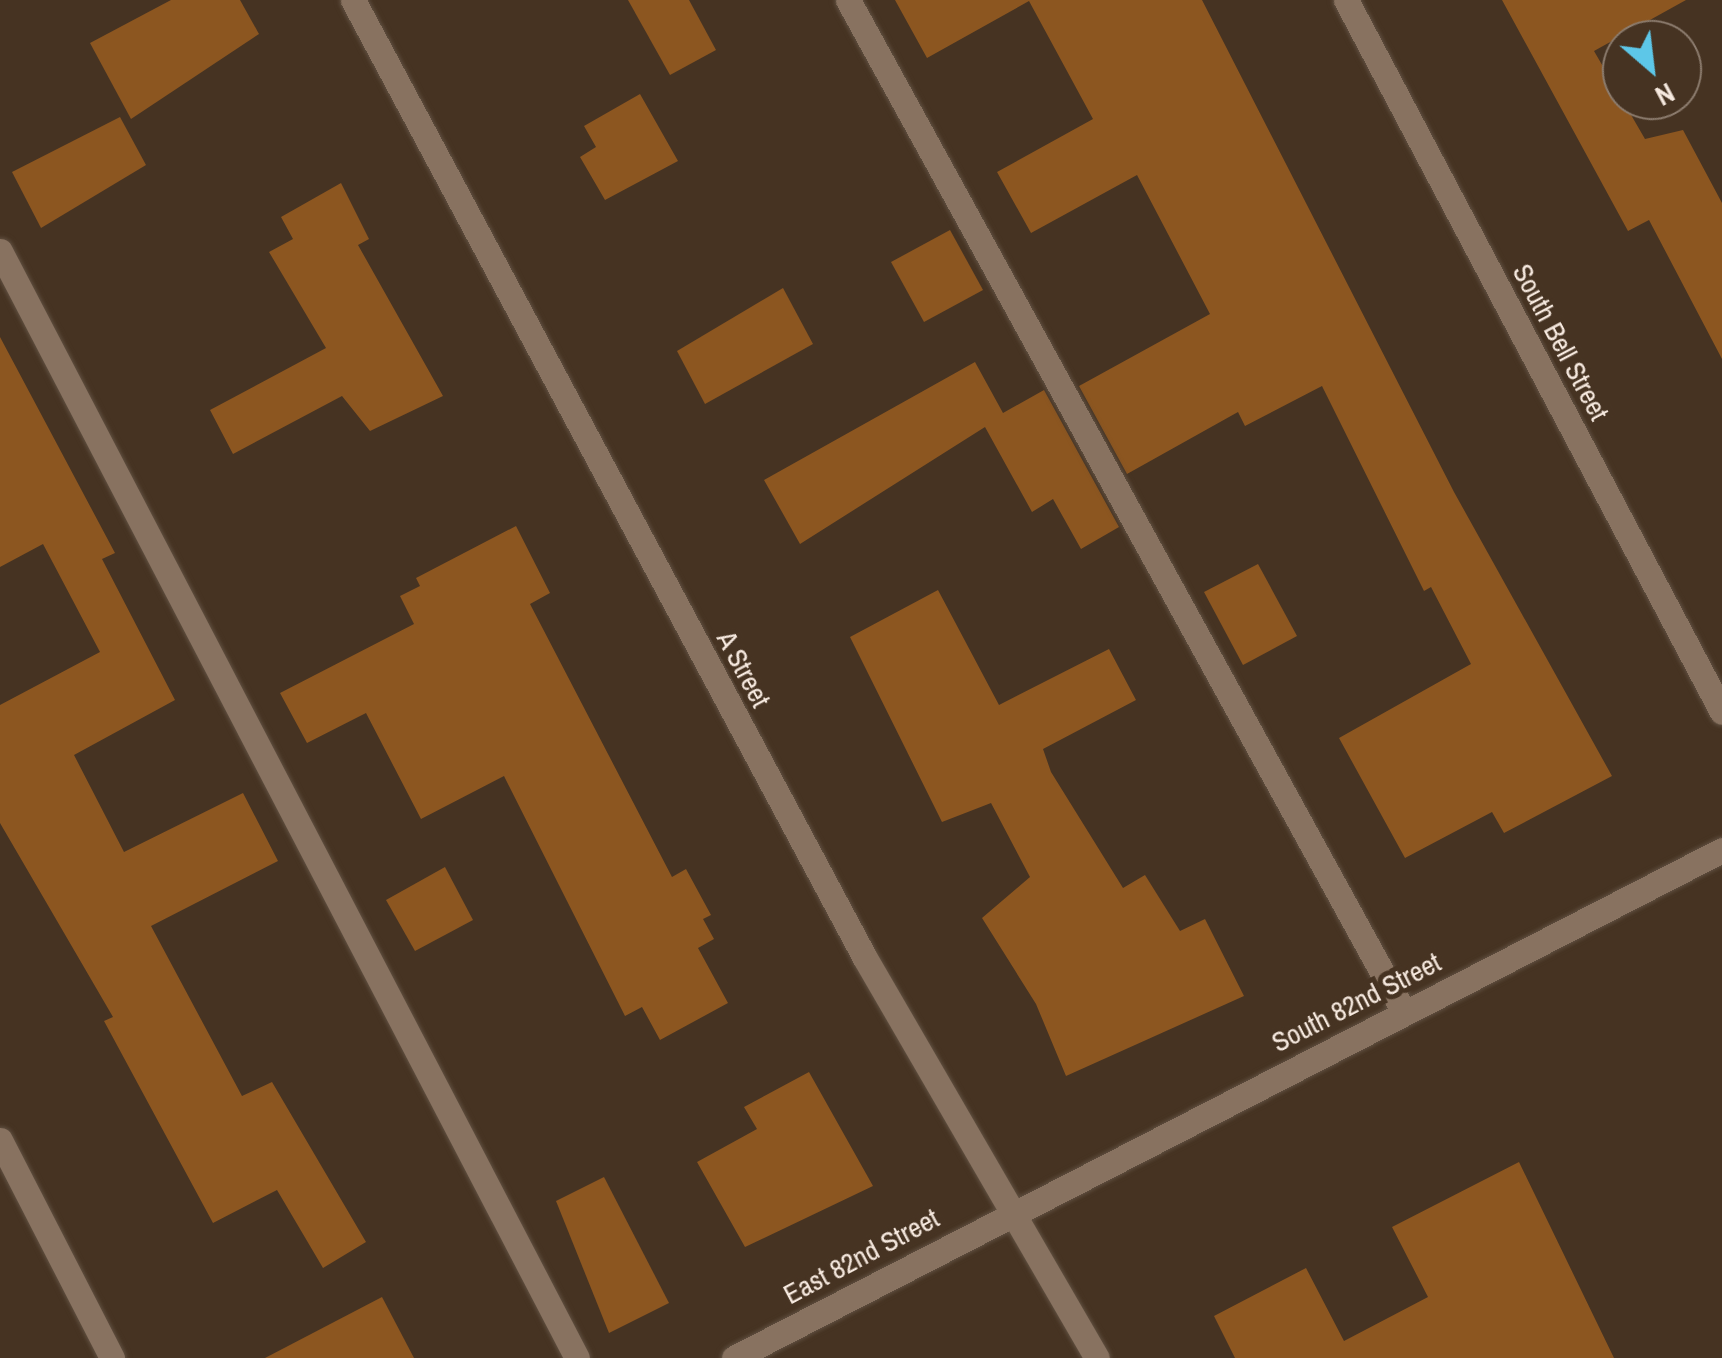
<!DOCTYPE html>
<style>
body{margin:0}
#map{position:relative;width:1722px;height:1358px;overflow:hidden;background:#463322;font-family:"Archivo Narrow",sans-serif}
div>[style]{position:absolute}
.building>*{inset:0;background:#8c5620}
.roads{filter:drop-shadow(0 0 2px #605041) drop-shadow(0 0 2px #605041)}
.minor>*{height:25px;margin:-12.5px;padding:0 12.5px;transform-origin:12.5px;border-radius:12.5px;background:#887260}
span{translate:-50% -50%;white-space:nowrap;text-align:center;line-height:1.15;-webkit-text-stroke:10px #463322;paint-order:stroke}
.street-label{font-size:28px;color:#f6e9df}
.north{position:absolute;left:1602px;top:20px;width:100px;height:100px;box-sizing:border-box;background:#463322;border:2px solid #8c7c6e;border-radius:50%;rotate:152deg;font-size:28px;font-weight:700;line-height:40px;text-align:center;color:#f6e9df}
.north::after{content:'';display:block;margin:auto;width:35px;height:45px;background:#5dc7e8;clip-path:polygon(50% 0,100% 100%,50% 72%,0 100%)}
</style>
<div id="map">
<div class="building">
<i style="clip-path:polygon(171px 0,240px 0,259px 34px,131px 119px,90px 43px)"></i>
<i style="clip-path:polygon(628px 0,689px 0,716px 50px,670px 75px)"></i>
<i style="clip-path:polygon(895px 0,1202px 0,1454px 492px,1612px 776px,1504px 833px,1492px 812px,1405px 858px,1339px 738px,1471px 664px,1431px 587px,1424px 591px,1322px 386px,1245px 426px,1238px 412px,1127px 474px,1079px 386px,1210px 314px,1137px 175px,1031px 233px,997px 172px,1093px 119px,1029px 1px,927px 58px)"></i>
<i style="clip-path:polygon(1502px 0,1686px 0,1594px 51px,1645px 139px,1683px 130px,1722px 203px,1722px 359px,1649px 220px,1628px 231px)"></i>
<i style="clip-path:polygon(640px 94px,678px 161px,605px 200px,580px 157px,596px 147px,584px 126px)"></i>
<i style="clip-path:polygon(120px 117px,146px 165px,41px 228px,12px 172px)"></i>
<i style="clip-path:polygon(341px 183px,369px 239px,358px 245px,443px 396px,370px 431px,342px 396px,233px 454px,210px 410px,326px 348px,269px 252px,293px 239px,281px 217px)"></i>
<i style="clip-path:polygon(950px 230px,983px 290px,924px 322px,891px 262px)"></i>
<i style="clip-path:polygon(783px 288px,813px 344px,705px 404px,677px 351px)"></i>
<i style="clip-path:polygon(0 337px,115px 553px,102px 559px,175px 700px,74px 755px,124px 852px,243px 793px,278px 861px,151px 926px,242px 1096px,272px 1082px,366px 1242px,323px 1268px,277px 1190px,213px 1223px,104px 1021px,113px 1017px,0 823px,0 705px,100px 652px,43px 544px,0 567px)"></i>
<i style="clip-path:polygon(975px 362px,1003px 413px,1044px 390px,1119px 527px,1081px 549px,1053px 499px,1032px 512px,985px 427px,800px 544px,764px 480px)"></i>
<i style="clip-path:polygon(516px 526px,550px 593px,530px 604px,672px 877px,686px 869px,711px 915px,703px 919px,714px 939px,698px 948px,728px 1003px,660px 1040px,642px 1007px,625px 1016px,504px 776px,421px 819px,366px 713px,307px 743px,280px 693px,414px 624px,400px 596px,420px 586px,416px 578px)"></i>
<i style="clip-path:polygon(1258px 564px,1297px 636px,1243px 665px,1204px 592px)"></i>
<i style="clip-path:polygon(938px 590px,999px 705px,1109px 649px,1136px 700px,1043px 749px,1051px 772px,1123px 888px,1145px 875px,1180px 931px,1205px 919px,1244px 996px,1066px 1076px,1036px 1004px,982px 918px,1030px 877px,991px 803px,942px 822px,850px 637px)"></i>
<i style="clip-path:polygon(445px 867px,473px 920px,415px 951px,386px 900px)"></i>
<i style="clip-path:polygon(809px 1072px,873px 1186px,745px 1247px,697px 1162px,757px 1129px,744px 1107px)"></i>
<i style="clip-path:polygon(1519px 1162px,1614px 1358px,1235px 1358px,1214px 1316px,1306px 1268px,1344px 1341px,1428px 1297px,1392px 1227px)"></i>
<i style="clip-path:polygon(604px 1177px,669px 1303px,609px 1333px,556px 1201px)"></i>
<i style="clip-path:polygon(382px 1297px,414px 1358px,265px 1358px)"></i>
</div>
<div class="roads">
<div class="minor">
<i style="left:353px;top:0;width:1086px;rotate:61.88deg"></i>
<i style="left:865px;top:958px;width:462px;rotate:59.9deg"></i>
<i style="left:848px;top:0;width:1155px;rotate:61.22deg"></i>
<i style="left:1346px;top:0;width:805px;rotate:62.16deg"></i>
<i style="left:0;top:251px;width:1248px;rotate:62.47deg"></i>
<i style="left:0;top:1140px;width:245px;rotate:62.8deg"></i>
<i style="left:734px;top:1358px;width:1111px;rotate:-27.21deg"></i>
</div>
</div>
<div class="street-label">
<span style="left:1561px;top:342px;rotate:62deg">South Bell Street</span>
<span style="left:744px;top:669px;rotate:62deg">A Street</span>
<span style="left:1356px;top:1002px;rotate:-27deg">South 82nd Street</span>
<span style="left:861px;top:1256px;rotate:-28deg">East 82nd Street</span>
</div>
<div class="north">N</div>
</div>
